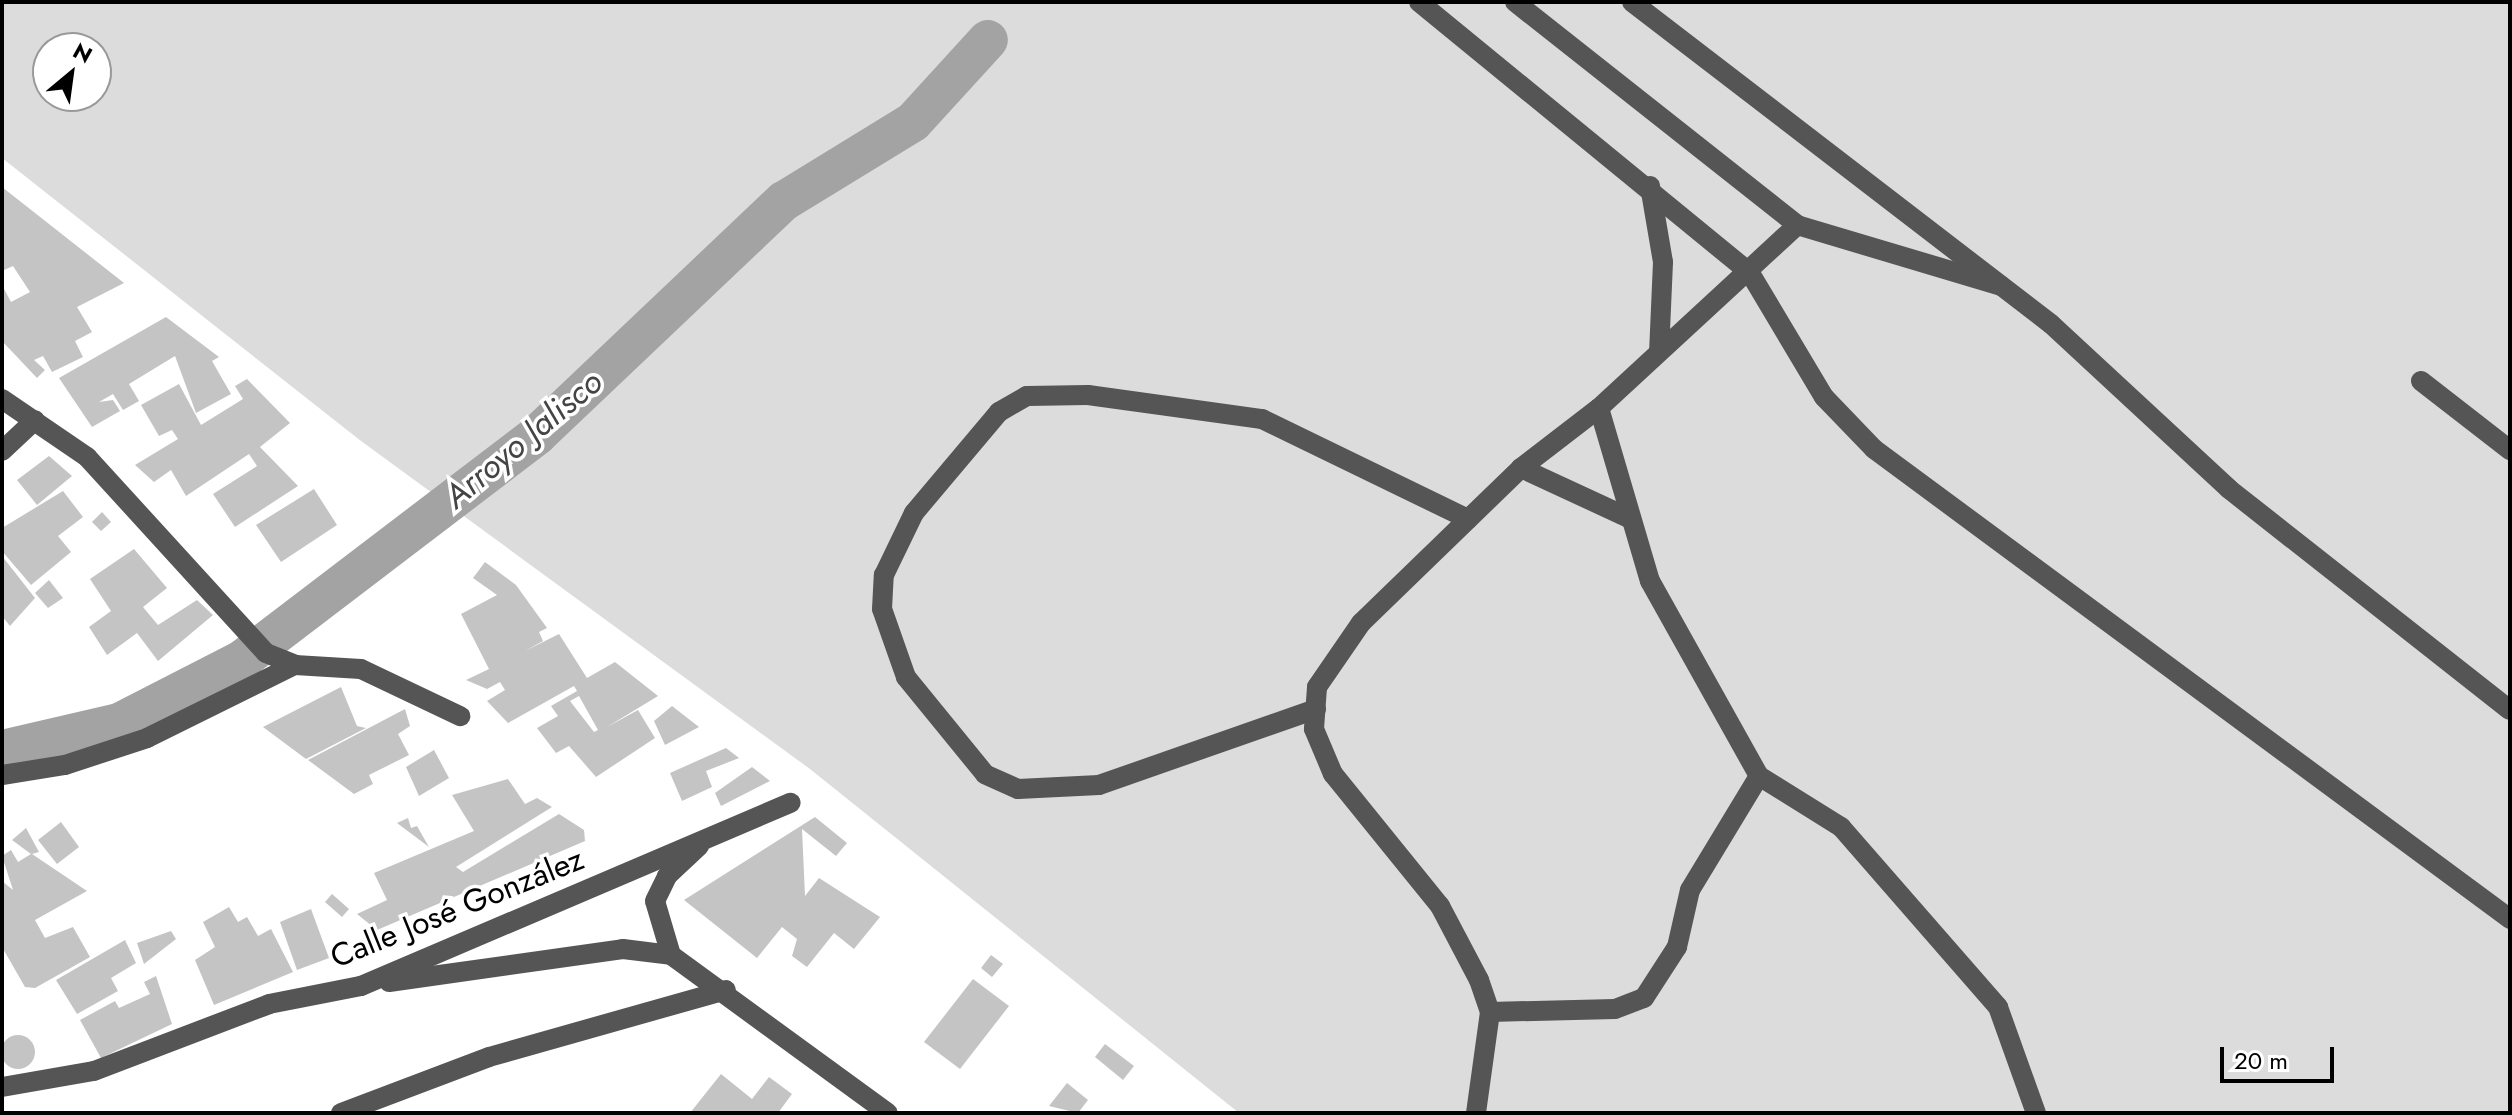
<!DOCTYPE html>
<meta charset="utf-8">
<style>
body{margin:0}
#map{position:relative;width:2512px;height:1115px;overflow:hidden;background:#fff;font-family:Jost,sans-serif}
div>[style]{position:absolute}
.green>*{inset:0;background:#dcdcdc}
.canal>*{height:40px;margin:-20px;padding:0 20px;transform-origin:20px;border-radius:20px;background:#a3a3a3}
.building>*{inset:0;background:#c4c4c4}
.round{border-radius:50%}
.minor>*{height:20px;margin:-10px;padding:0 10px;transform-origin:10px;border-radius:10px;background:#555}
span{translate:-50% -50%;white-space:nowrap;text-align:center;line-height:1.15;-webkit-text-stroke:7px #fff;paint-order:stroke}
.street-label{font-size:32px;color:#000}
.water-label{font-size:34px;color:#444;font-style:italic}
.frame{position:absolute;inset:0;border:4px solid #000;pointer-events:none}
.north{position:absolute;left:32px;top:32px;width:80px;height:80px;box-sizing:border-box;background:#fff;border:2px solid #999;border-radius:50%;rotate:29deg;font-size:22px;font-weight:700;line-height:32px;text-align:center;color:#000}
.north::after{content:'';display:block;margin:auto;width:28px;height:36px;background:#000;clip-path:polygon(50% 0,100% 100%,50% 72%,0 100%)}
.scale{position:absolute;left:2220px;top:1047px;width:114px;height:36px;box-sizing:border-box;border:4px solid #000;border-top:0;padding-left:10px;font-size:24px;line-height:28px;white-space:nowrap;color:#000;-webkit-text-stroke:6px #fff;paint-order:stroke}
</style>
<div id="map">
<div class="green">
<i style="clip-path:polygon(evenodd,2px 2px,2510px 2px,2510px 1113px,1239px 1113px,810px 769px,361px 441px,2px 158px,2px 2px,48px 48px,96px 48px,96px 96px,48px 96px,48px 48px)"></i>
</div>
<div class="canal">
<i style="left:2px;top:750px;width:120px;rotate:-13deg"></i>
<i style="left:119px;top:723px;width:138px;rotate:-27.1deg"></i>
<i style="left:242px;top:660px;width:371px;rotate:-37.3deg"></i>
<i style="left:537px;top:435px;width:340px;rotate:-43.5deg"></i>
<i style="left:784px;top:201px;width:151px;rotate:-31.5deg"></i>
<i style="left:913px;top:122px;width:111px;rotate:-47.6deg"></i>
</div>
<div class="building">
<i style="clip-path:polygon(2px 187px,124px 283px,77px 307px,92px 332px,75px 341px,83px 357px,52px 372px,43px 356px,34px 360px,45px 370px,37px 378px,2px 341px,2px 285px,11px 302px,30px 292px,13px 266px,2px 271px)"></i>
<i style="clip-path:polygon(166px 317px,219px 357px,212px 361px,231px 394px,196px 413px,175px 356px,129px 384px,139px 401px,123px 410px,113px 394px,99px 402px,113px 400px,120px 411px,92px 427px,59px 378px)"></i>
<i style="clip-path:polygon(247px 379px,290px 423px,260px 447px,298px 486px,235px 527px,213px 494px,257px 466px,249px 454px,186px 496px,171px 470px,154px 482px,135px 465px,178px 439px,172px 430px,159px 436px,141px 405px,179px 384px,201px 425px,243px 399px,235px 386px)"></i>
<i style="clip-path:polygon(49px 456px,72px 476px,37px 505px,17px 480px)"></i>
<i style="clip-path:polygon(314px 489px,337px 525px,281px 562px,256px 525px)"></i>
<i style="clip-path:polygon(63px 491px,83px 517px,58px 536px,71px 552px,31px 585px,2px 551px,2px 528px)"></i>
<i style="clip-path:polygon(102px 512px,111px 522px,101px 531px,92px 522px)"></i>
<i style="clip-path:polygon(134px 549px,167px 588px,143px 607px,158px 625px,197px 600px,213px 615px,158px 661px,137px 633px,107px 655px,89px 627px,111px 611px,90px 579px)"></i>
<i style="clip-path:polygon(2px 556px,35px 598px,10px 626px,2px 616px)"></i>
<i style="clip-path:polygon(evenodd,485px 562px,516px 585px,547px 628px,539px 632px,543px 641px,525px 651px,559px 634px,587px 678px,615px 662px,658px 696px,607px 727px,638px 710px,655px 738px,596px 777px,569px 746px,556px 753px,537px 728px,558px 716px,551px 706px,577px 691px,574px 686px,508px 723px,487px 701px,505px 690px,500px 682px,487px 689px,466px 680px,489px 669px,461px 614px,497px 595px,473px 578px,485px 562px,579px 696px,598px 730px,594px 732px,570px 701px,579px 696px)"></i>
<i style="clip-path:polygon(49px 580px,63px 598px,48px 608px,35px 593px)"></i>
<i style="clip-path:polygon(341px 687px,357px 726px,366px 728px,306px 759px,263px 727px)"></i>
<i style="clip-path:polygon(672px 706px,699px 727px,665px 745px,654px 721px)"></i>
<i style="clip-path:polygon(405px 709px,410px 726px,398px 734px,409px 755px,369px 775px,373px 784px,354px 794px,308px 760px)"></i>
<i style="clip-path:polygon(726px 748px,739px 758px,706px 771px,712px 787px,682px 801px,670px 773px)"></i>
<i style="clip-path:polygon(434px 750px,449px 778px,419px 796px,406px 767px)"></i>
<i style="clip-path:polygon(752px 767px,770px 781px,721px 806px,715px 793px)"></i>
<i style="clip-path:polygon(508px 779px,525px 804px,537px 798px,552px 807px,456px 867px,463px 872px,559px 814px,584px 830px,585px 841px,377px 930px,357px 914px,387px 900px,374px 873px,474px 831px,452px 795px)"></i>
<i style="clip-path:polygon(815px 817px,847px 843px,836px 856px,802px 829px,805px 896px,819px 878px,880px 917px,854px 949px,834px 933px,807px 967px,792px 956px,797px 939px,782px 927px,757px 958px,684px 900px)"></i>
<i style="clip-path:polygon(408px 818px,411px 828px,417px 826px,429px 847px,397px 823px)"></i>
<i style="clip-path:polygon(61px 822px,79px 847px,57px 864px,38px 840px)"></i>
<i style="clip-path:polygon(26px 828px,39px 852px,32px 854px,87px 891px,35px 920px,45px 938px,73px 927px,90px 957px,35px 988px,25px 987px,2px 947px,2px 881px,13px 890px,2px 856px,11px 850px,18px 862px,31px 854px,12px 840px)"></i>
<i style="clip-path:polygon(332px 894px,349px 909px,342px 917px,325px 902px)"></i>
<i style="clip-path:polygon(229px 907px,238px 922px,247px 917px,258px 936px,271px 929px,293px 972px,214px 1005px,195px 960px,215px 947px,203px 922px)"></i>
<i style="clip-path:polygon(311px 909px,329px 958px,297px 970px,280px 922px)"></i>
<i style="clip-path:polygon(171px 931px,176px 939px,144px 964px,137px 943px)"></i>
<i style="clip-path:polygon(125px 940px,136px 963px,111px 978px,118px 991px,77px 1014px,56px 980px)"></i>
<i style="clip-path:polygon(991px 955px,1003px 964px,992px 977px,981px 968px)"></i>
<i style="clip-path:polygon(156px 976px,172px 1024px,101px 1058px,80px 1020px,115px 1001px,119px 1008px,150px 994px,144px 982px)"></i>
<i style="clip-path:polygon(973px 979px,1009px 1006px,960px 1069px,924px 1042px)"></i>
<i class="round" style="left:1px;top:1035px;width:34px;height:34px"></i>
<i style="clip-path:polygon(1105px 1044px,1134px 1066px,1123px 1080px,1095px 1057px)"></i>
<i style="clip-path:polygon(721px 1074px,752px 1099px,769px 1077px,792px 1094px,778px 1113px,690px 1113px)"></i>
<i style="clip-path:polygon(1067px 1083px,1088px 1100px,1078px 1113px,1049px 1106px)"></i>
</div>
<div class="minor">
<i style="left:1419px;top:2px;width:428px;rotate:39.3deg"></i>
<i style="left:1750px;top:273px;width:144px;rotate:59.2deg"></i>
<i style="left:1824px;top:397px;width:72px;rotate:46.1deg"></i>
<i style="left:1874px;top:449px;width:791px;rotate:36.46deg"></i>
<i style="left:1515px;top:2px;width:360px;rotate:38.3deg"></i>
<i style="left:1632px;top:2px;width:528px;rotate:37.54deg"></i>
<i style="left:2051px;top:324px;width:243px;rotate:42.8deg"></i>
<i style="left:2229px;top:489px;width:357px;rotate:38.2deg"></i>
<i style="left:1650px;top:186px;width:77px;rotate:80.3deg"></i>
<i style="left:1663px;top:262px;width:90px;rotate:92.5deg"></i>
<i style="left:2421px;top:381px;width:113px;rotate:37.8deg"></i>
<i style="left:2px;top:399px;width:103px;rotate:34.3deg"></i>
<i style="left:87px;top:457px;width:265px;rotate:47.6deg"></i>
<i style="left:266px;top:653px;width:31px;rotate:22deg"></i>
<i style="left:295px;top:665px;width:66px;rotate:3.5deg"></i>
<i style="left:361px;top:669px;width:110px;rotate:25.4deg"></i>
<i style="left:1599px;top:408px;width:180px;rotate:73.6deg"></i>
<i style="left:1650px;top:581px;width:223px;rotate:60.8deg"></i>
<i style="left:1759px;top:776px;width:97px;rotate:31.9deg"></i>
<i style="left:1841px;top:827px;width:239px;rotate:48.9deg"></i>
<i style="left:1998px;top:1007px;width:113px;rotate:70.3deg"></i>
<i style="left:2px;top:451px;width:45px;rotate:-43.2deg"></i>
<i style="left:1521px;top:468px;width:121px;rotate:24.9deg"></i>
<i style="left:1316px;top:709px;width:230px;rotate:160.7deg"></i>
<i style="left:1099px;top:785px;width:81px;rotate:177.2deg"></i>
<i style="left:1018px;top:789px;width:36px;rotate:-156deg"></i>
<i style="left:985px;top:774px;width:125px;rotate:-129.2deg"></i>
<i style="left:906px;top:677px;width:72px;rotate:-109.4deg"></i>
<i style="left:882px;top:609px;width:34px;rotate:-87deg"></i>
<i style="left:884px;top:575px;width:69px;rotate:-64.2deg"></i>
<i style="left:914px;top:513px;width:132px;rotate:-49.9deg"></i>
<i style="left:999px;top:412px;width:32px;rotate:-30deg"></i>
<i style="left:1027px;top:396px;width:61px;rotate:-0.9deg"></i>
<i style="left:1088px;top:395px;width:176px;rotate:7.9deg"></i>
<i style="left:1262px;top:419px;width:229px;rotate:25.9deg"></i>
<i style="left:2px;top:775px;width:64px;rotate:-9deg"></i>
<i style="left:65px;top:765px;width:86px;rotate:-18.2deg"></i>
<i style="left:147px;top:738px;width:165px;rotate:-26.3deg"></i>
<i style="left:671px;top:955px;width:56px;rotate:-106.5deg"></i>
<i style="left:655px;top:901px;width:28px;rotate:-64deg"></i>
<i style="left:667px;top:876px;width:44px;rotate:-43.2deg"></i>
<i style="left:389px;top:982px;width:236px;rotate:-8deg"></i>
<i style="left:623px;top:949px;width:48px;rotate:7.1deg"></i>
<i style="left:671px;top:955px;width:268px;rotate:36.1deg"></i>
<i style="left:1490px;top:1012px;width:125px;rotate:-1.4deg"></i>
<i style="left:1615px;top:1009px;width:31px;rotate:-21deg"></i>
<i style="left:1644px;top:998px;width:61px;rotate:-57.1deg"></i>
<i style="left:1677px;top:947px;width:58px;rotate:-77.2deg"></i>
<i style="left:1690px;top:890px;width:133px;rotate:-58.8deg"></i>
<i style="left:2px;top:1087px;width:93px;rotate:-9.9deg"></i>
<i style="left:94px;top:1071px;width:187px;rotate:-20.9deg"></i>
<i style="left:269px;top:1004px;width:94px;rotate:-11.1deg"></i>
<i style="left:361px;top:986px;width:467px;rotate:-23.1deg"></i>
<i style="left:341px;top:1113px;width:158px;rotate:-20.7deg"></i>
<i style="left:489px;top:1057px;width:246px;rotate:-15.8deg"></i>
<i style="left:1476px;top:1113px;width:102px;rotate:-82.1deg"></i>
<i style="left:1490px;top:1012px;width:34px;rotate:-109deg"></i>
<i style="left:1479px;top:980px;width:84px;rotate:-117.8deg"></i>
<i style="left:1440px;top:906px;width:170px;rotate:-129deg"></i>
<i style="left:1333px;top:774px;width:49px;rotate:-112.9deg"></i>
<i style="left:1314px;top:729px;width:42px;rotate:-85.9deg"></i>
<i style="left:1317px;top:687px;width:78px;rotate:-55.5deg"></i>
<i style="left:1361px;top:623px;width:223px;rotate:-44.1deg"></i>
<i style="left:1521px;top:468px;width:98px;rotate:-37.6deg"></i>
<i style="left:1599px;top:408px;width:270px;rotate:-42.7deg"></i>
<i style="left:1797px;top:225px;width:213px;rotate:16.6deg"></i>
</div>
<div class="street-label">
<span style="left:457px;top:908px;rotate:-22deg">Calle José González</span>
</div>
<div class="water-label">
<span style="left:523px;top:439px;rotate:-40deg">Arroyo Jalisco</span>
</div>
<div class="frame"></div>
<div class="north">N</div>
<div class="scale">20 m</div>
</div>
